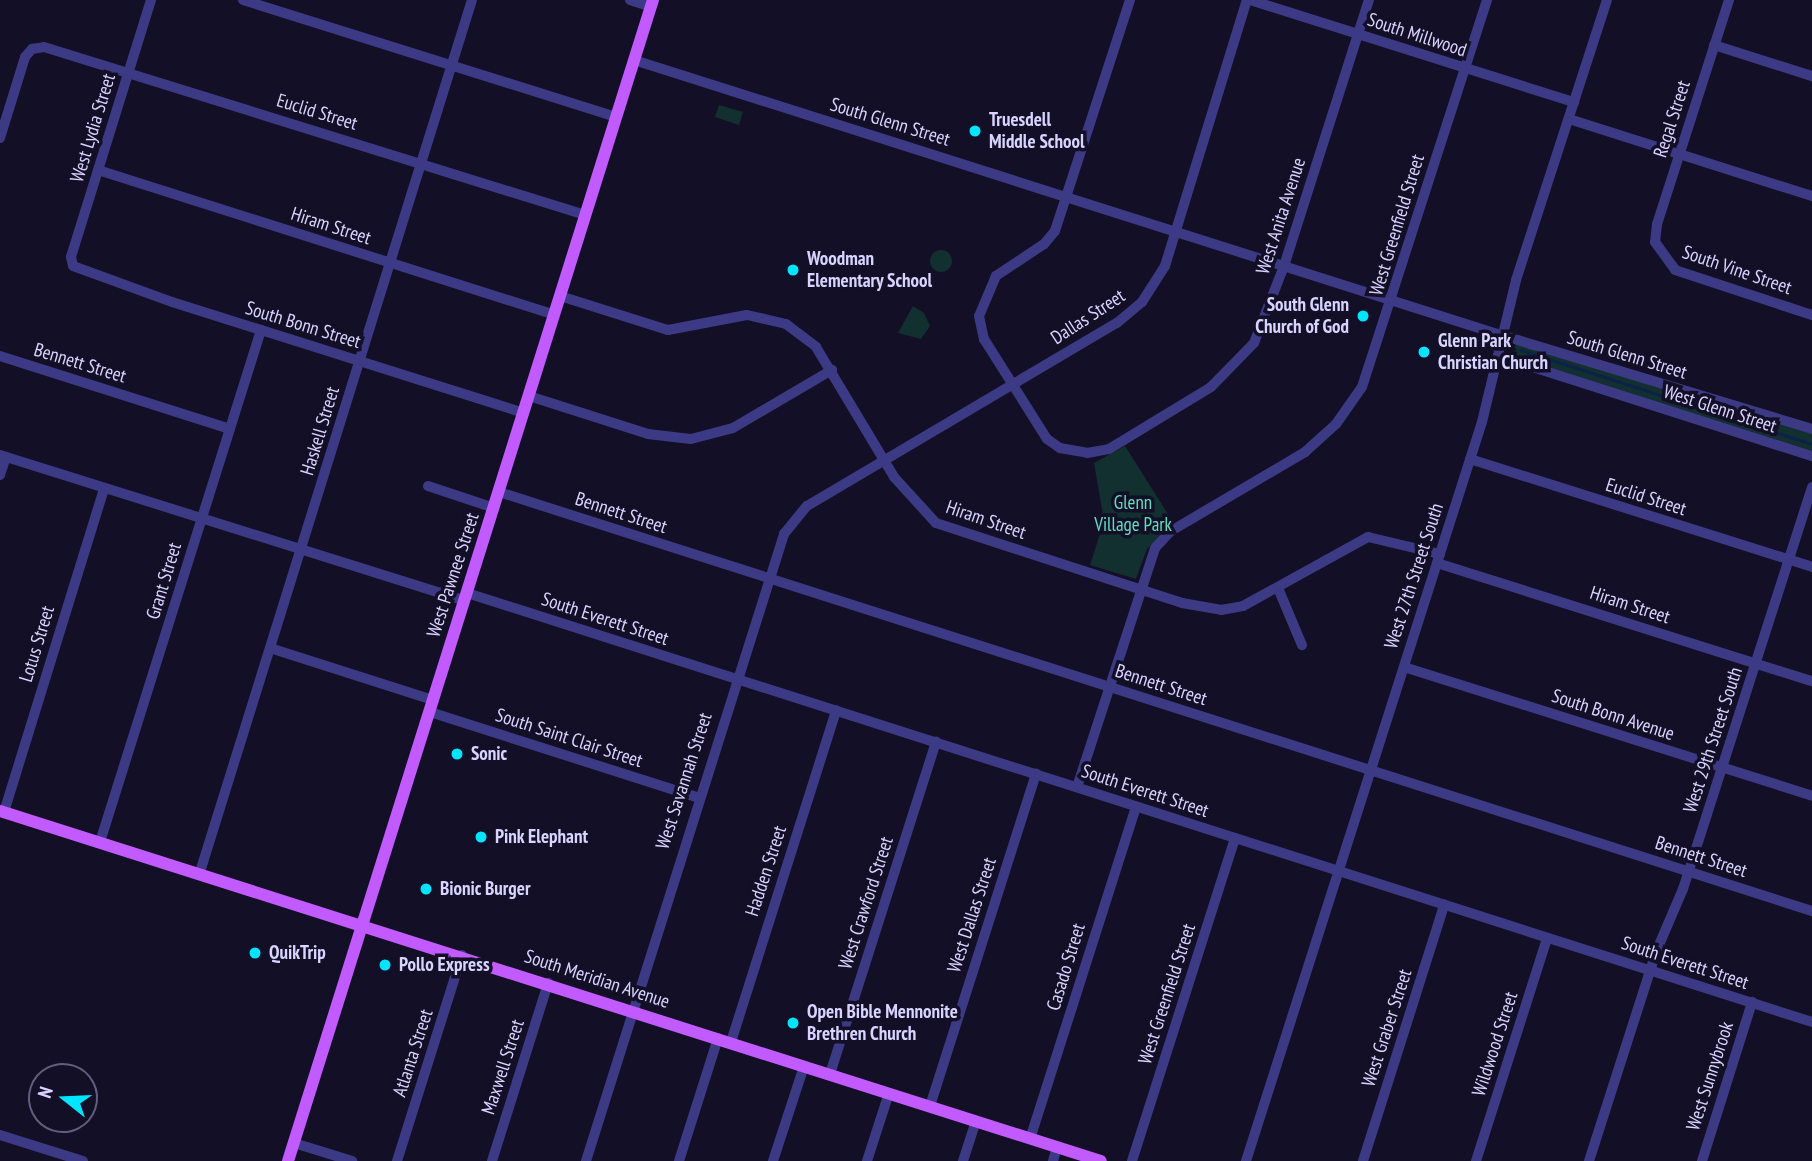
<!DOCTYPE html>
<style>
body{margin:0}
#map{position:relative;width:1812px;height:1161px;overflow:hidden;background:#130f26;font-family:"PT Sans Narrow",sans-serif}
div>[style]{position:absolute}
.green>*{inset:0;background:#12302f}
.round{border-radius:50%}
.stream>*{height:2.5px;margin:-1.25px;padding:0 1.25px;transform-origin:1.25px;border-radius:1.25px;background:#0c2248}
.minor>*{height:10px;margin:-5px;padding:0 5px;transform-origin:5px;border-radius:5px;background:#3d3a85}
.major>*{height:12px;margin:-6px;padding:0 6px;transform-origin:6px;border-radius:6px;background:#c25bff}
.dots>*{width:19px;height:19px;translate:-50% -50%;box-sizing:border-box;border:4px solid #130f26;border-radius:50%}
span{translate:-50% -50%;white-space:nowrap;text-align:center;line-height:1.15;-webkit-text-stroke:7px #130f26;paint-order:stroke}
.street-label{font-size:19px;color:#d9d4ff}
.poi-label{font-size:19px;color:#d9d4ff;font-weight:700}
.left{translate:0 -50%;text-align:left}
.right{translate:-100% -50%;text-align:right}
.park-label{font-size:19px;color:#5fe0c0}
.north{position:absolute;left:28px;top:1063px;width:70px;height:70px;box-sizing:border-box;background:#130f26;border:2px solid #625e7d;border-radius:50%;rotate:288deg;font-size:19px;font-weight:700;line-height:28px;text-align:center;color:#d9d4ff}
.north::after{content:'';display:block;margin:auto;width:24px;height:32px;background:#00e5ff;clip-path:polygon(50% 0,100% 100%,50% 72%,0 100%)}
</style>
<div id="map">
<div class="green">
<i style="clip-path:polygon(719px 105px,743px 112px,739px 125px,715px 117px)"></i>
<i class="round" style="left:930px;top:250px;width:22px;height:22px"></i>
<i style="clip-path:polygon(913px 306px,924px 313px,930px 326px,921px 339px,898px 333px)"></i>
<i style="clip-path:polygon(1519px 343px,1812px 434px,1812px 451px,1515px 356px,1512px 348px)"></i>
<i style="clip-path:polygon(1125px 446px,1173px 522px,1147px 549px,1136px 579px,1090px 565px,1104px 521px,1094px 463px)"></i>
</div>
<div class="stream">
<i style="left:1521px;top:350px;width:306px;rotate:17.9deg"></i>
</div>
<div class="minor">
<i style="left:151px;top:0;width:269px;rotate:107.3deg"></i>
<i style="left:71px;top:257px;width:9px;rotate:77deg"></i>
<i style="left:73px;top:266px;width:105px;rotate:20deg"></i>
<i style="left:172px;top:302px;width:369px;rotate:17.5deg"></i>
<i style="left:243px;top:0;width:391px;rotate:17.4deg"></i>
<i style="left:630px;top:0;width:22px;rotate:18deg"></i>
<i style="left:1130px;top:0;width:243px;rotate:108deg"></i>
<i style="left:1055px;top:231px;width:17px;rotate:130deg"></i>
<i style="left:1044px;top:244px;width:58px;rotate:146.3deg"></i>
<i style="left:996px;top:276px;width:43px;rotate:113deg"></i>
<i style="left:979px;top:316px;width:24px;rotate:78deg"></i>
<i style="left:984px;top:339px;width:118px;rotate:57.8deg"></i>
<i style="left:1047px;top:439px;width:16px;rotate:35deg"></i>
<i style="left:1060px;top:448px;width:27px;rotate:10deg"></i>
<i style="left:1087px;top:453px;width:22px;rotate:-10deg"></i>
<i style="left:1109px;top:449px;width:119px;rotate:-31.3deg"></i>
<i style="left:1211px;top:387px;width:62px;rotate:-45.7deg"></i>
<i style="left:1254px;top:343px;width:83px;rotate:-68.7deg"></i>
<i style="left:1284px;top:266px;width:279px;rotate:-72.3deg"></i>
<i style="left:1250px;top:0;width:340px;rotate:17.5deg"></i>
<i style="left:1729px;top:0;width:235px;rotate:107.8deg"></i>
<i style="left:1657px;top:224px;width:18px;rotate:96deg"></i>
<i style="left:1655px;top:242px;width:34px;rotate:54deg"></i>
<i style="left:1675px;top:270px;width:144px;rotate:18.2deg"></i>
<i style="left:1714px;top:45px;width:103px;rotate:17.6deg"></i>
<i style="left:634px;top:60px;width:910px;rotate:17.6deg"></i>
<i style="left:1501px;top:335px;width:325px;rotate:16.8deg"></i>
<i style="left:1569px;top:119px;width:255px;rotate:17.6deg"></i>
<i style="left:0;top:138px;width:85px;rotate:-72.8deg"></i>
<i style="left:25px;top:57px;width:11px;rotate:-49deg"></i>
<i style="left:32px;top:49px;width:12px;rotate:-9deg"></i>
<i style="left:44px;top:47px;width:566px;rotate:17.25deg"></i>
<i style="left:98px;top:170px;width:478px;rotate:17.6deg"></i>
<i style="left:560px;top:296px;width:113px;rotate:17.5deg"></i>
<i style="left:668px;top:330px;width:80px;rotate:-10.8deg"></i>
<i style="left:747px;top:315px;width:40px;rotate:13deg"></i>
<i style="left:786px;top:324px;width:38px;rotate:37deg"></i>
<i style="left:816px;top:347px;width:152px;rotate:59deg"></i>
<i style="left:894px;top:477px;width:62px;rotate:47.6deg"></i>
<i style="left:936px;top:523px;width:259px;rotate:18deg"></i>
<i style="left:1182px;top:603px;width:40px;rotate:10deg"></i>
<i style="left:1221px;top:610px;width:22px;rotate:-10deg"></i>
<i style="left:1243px;top:606px;width:143px;rotate:-28.9deg"></i>
<i style="left:1368px;top:537px;width:74px;rotate:13.3deg"></i>
<i style="left:0;top:356px;width:241px;rotate:17.6deg"></i>
<i style="left:1498px;top:356px;width:330px;rotate:17.7deg"></i>
<i style="left:529px;top:396px;width:125px;rotate:17.7deg"></i>
<i style="left:648px;top:434px;width:43px;rotate:6.6deg"></i>
<i style="left:691px;top:439px;width:43px;rotate:-14.7deg"></i>
<i style="left:733px;top:428px;width:115px;rotate:-30.4deg"></i>
<i style="left:0;top:455px;width:487px;rotate:17.4deg"></i>
<i style="left:1470px;top:459px;width:359px;rotate:17.5deg"></i>
<i style="left:0;top:475px;width:19px;rotate:-72deg"></i>
<i style="left:428px;top:486px;width:70px;rotate:18.4deg"></i>
<i style="left:499px;top:492px;width:1378px;rotate:17.7deg"></i>
<i style="left:1437px;top:563px;width:393px;rotate:17.5deg"></i>
<i style="left:1278px;top:588px;width:62px;rotate:67.2deg"></i>
<i style="left:467px;top:593px;width:1412px;rotate:17.69deg"></i>
<i style="left:270px;top:648px;width:171px;rotate:17.7deg"></i>
<i style="left:1404px;top:667px;width:428px;rotate:17.5deg"></i>
<i style="left:430px;top:712px;width:280px;rotate:17.7deg"></i>
<i style="left:1077px;top:787px;width:251px;rotate:-71.9deg"></i>
<i style="left:1155px;top:548px;width:23px;rotate:-47deg"></i>
<i style="left:1171px;top:531px;width:156px;rotate:-30.5deg"></i>
<i style="left:1305px;top:452px;width:42px;rotate:-42.1deg"></i>
<i style="left:1336px;top:424px;width:45px;rotate:-54.9deg"></i>
<i style="left:1362px;top:387px;width:407px;rotate:-72.1deg"></i>
<i style="left:4px;top:812px;width:339px;rotate:-72.8deg"></i>
<i style="left:100px;top:842px;width:537px;rotate:-72.54deg"></i>
<i style="left:200px;top:872px;width:913px;rotate:-72.68deg"></i>
<i style="left:731px;top:1042px;width:348px;rotate:-72.4deg"></i>
<i style="left:830px;top:1074px;width:349px;rotate:-72.3deg"></i>
<i style="left:930px;top:1106px;width:349px;rotate:-72.3deg"></i>
<i style="left:0;top:1135px;width:87px;rotate:17.4deg"></i>
<i style="left:1030px;top:1139px;width:349px;rotate:-72.3deg"></i>
<i style="left:294px;top:1143px;width:61px;rotate:17.2deg"></i>
<i style="left:397px;top:1161px;width:216px;rotate:-72.5deg"></i>
<i style="left:492px;top:1161px;width:187px;rotate:-72.5deg"></i>
<i style="left:586px;top:1161px;width:658px;rotate:-72.47deg"></i>
<i style="left:784px;top:534px;width:36px;rotate:-51deg"></i>
<i style="left:807px;top:506px;width:360px;rotate:-30.6deg"></i>
<i style="left:1117px;top:323px;width:33px;rotate:-40deg"></i>
<i style="left:1142px;top:302px;width:43px;rotate:-57.4deg"></i>
<i style="left:1165px;top:266px;width:278px;rotate:-72.9deg"></i>
<i style="left:679px;top:1161px;width:129px;rotate:-72.4deg"></i>
<i style="left:773px;top:1161px;width:100px;rotate:-71.9deg"></i>
<i style="left:867px;top:1161px;width:71px;rotate:-72.1deg"></i>
<i style="left:963px;top:1161px;width:42px;rotate:-72deg"></i>
<i style="left:1053px;top:1161px;width:15px;rotate:-74deg"></i>
<i style="left:1132px;top:1161px;width:339px;rotate:-72.3deg"></i>
<i style="left:1246px;top:1161px;width:776px;rotate:-72.29deg"></i>
<i style="left:1482px;top:422px;width:146px;rotate:-76.5deg"></i>
<i style="left:1516px;top:280px;width:294px;rotate:-72deg"></i>
<i style="left:1363px;top:1161px;width:269px;rotate:-72.4deg"></i>
<i style="left:1476px;top:1161px;width:234px;rotate:-72.3deg"></i>
<i style="left:1589px;top:1161px;width:219px;rotate:-72.2deg"></i>
<i style="left:1656px;top:952px;width:69px;rotate:-66.8deg"></i>
<i style="left:1683px;top:889px;width:422px;rotate:-72.2deg"></i>
<i style="left:1702px;top:1161px;width:167px;rotate:-72.5deg"></i>
</div>
<div class="major">
<i style="left:0;top:811px;width:1155px;rotate:17.64deg"></i>
<i style="left:288px;top:1161px;width:1217px;rotate:-72.55deg"></i>
</div>
<div class="dots">
<i style="left:975px;top:131px;background:#00e5ff"></i>
<i style="left:793px;top:270px;background:#00e5ff"></i>
<i style="left:1363px;top:316px;background:#00e5ff"></i>
<i style="left:1424px;top:352px;background:#00e5ff"></i>
<i style="left:457px;top:754px;background:#00e5ff"></i>
<i style="left:481px;top:837px;background:#00e5ff"></i>
<i style="left:426px;top:889px;background:#00e5ff"></i>
<i style="left:255px;top:953px;background:#00e5ff"></i>
<i style="left:385px;top:965px;background:#00e5ff"></i>
<i style="left:793px;top:1023px;background:#00e5ff"></i>
</div>
<div class="street-label">
<span style="left:1417px;top:35px;rotate:18deg">South Millwood</span>
<span style="left:317px;top:112px;rotate:17deg">Euclid Street</span>
<span style="left:1672px;top:119px;rotate:-72deg">Regal Street</span>
<span style="left:890px;top:122px;rotate:17deg">South Glenn Street</span>
<span style="left:93px;top:128px;rotate:-73deg">West Lydia Street</span>
<span style="left:1281px;top:216px;rotate:-72deg">West Anita Avenue</span>
<span style="left:1397px;top:225px;rotate:-73deg">West Greenfield Street</span>
<span style="left:331px;top:226px;rotate:18deg">Hiram Street</span>
<span style="left:1737px;top:270px;rotate:19deg">South Vine Street</span>
<span style="left:1088px;top:317px;rotate:-33deg">Dallas Street</span>
<span style="left:303px;top:325px;rotate:17deg">South Bonn Street</span>
<span style="left:1627px;top:355px;rotate:17deg">South Glenn Street</span>
<span style="left:80px;top:363px;rotate:17deg">Bennett Street</span>
<span style="left:1720px;top:409px;rotate:18deg">West Glenn Street</span>
<span style="left:320px;top:431px;rotate:-73deg">Haskell Street</span>
<span style="left:1646px;top:497px;rotate:18deg">Euclid Street</span>
<span style="left:621px;top:513px;rotate:18deg">Bennett Street</span>
<span style="left:986px;top:520px;rotate:19deg">Hiram Street</span>
<span style="left:453px;top:575px;rotate:-72deg">West Pawnee Street</span>
<span style="left:1414px;top:576px;rotate:-72deg">West 27th Street South</span>
<span style="left:164px;top:581px;rotate:-73deg">Grant Street</span>
<span style="left:1630px;top:605px;rotate:18deg">Hiram Street</span>
<span style="left:605px;top:619px;rotate:18deg">South Everett Street</span>
<span style="left:37px;top:644px;rotate:-73deg">Lotus Street</span>
<span style="left:1161px;top:685px;rotate:18deg">Bennett Street</span>
<span style="left:1613px;top:715px;rotate:18deg">South Bonn Avenue</span>
<span style="left:569px;top:738px;rotate:18deg">South Saint Clair Street</span>
<span style="left:1713px;top:740px;rotate:-72deg">West 29th Street South</span>
<span style="left:684px;top:781px;rotate:-72deg">West Savannah Street</span>
<span style="left:1145px;top:791px;rotate:18deg">South Everett Street</span>
<span style="left:1701px;top:857px;rotate:18deg">Bennett Street</span>
<span style="left:766px;top:871px;rotate:-72deg">Hadden Street</span>
<span style="left:866px;top:903px;rotate:-72deg">West Crawford Street</span>
<span style="left:972px;top:915px;rotate:-72deg">West Dallas Street</span>
<span style="left:1685px;top:963px;rotate:18deg">South Everett Street</span>
<span style="left:1066px;top:967px;rotate:-73deg">Casado Street</span>
<span style="left:597px;top:979px;rotate:18deg">South Meridian Avenue</span>
<span style="left:1167px;top:994px;rotate:-72deg">West Greenfield Street</span>
<span style="left:1387px;top:1028px;rotate:-72deg">West Graber Street</span>
<span style="left:1495px;top:1044px;rotate:-72deg">Wildwood Street</span>
<span style="left:413px;top:1053px;rotate:-72deg">Atlanta Street</span>
<span style="left:503px;top:1067px;rotate:-72deg">Maxwell Street</span>
<span style="left:1710px;top:1076px;rotate:-72deg">West Sunnybrook</span>
</div>
<div class="poi-label">
<span class="left" style="left:989px;top:131px">Truesdell<br>Middle School</span>
<span class="left" style="left:807px;top:270px">Woodman<br>Elementary School</span>
<span class="right" style="left:1349px;top:316px">South Glenn<br>Church of God</span>
<span class="left" style="left:1438px;top:352px">Glenn Park<br>Christian Church</span>
<span class="left" style="left:471px;top:754px">Sonic</span>
<span class="left" style="left:495px;top:837px">Pink Elephant</span>
<span class="left" style="left:440px;top:889px">Bionic Burger</span>
<span class="left" style="left:269px;top:953px">QuikTrip</span>
<span class="left" style="left:399px;top:965px">Pollo Express</span>
<span class="left" style="left:807px;top:1023px">Open Bible Mennonite<br>Brethren Church</span>
</div>
<div class="park-label">
<span style="left:1133px;top:514px">Glenn<br>Village Park</span>
</div>
<div class="north">N</div>
</div>
